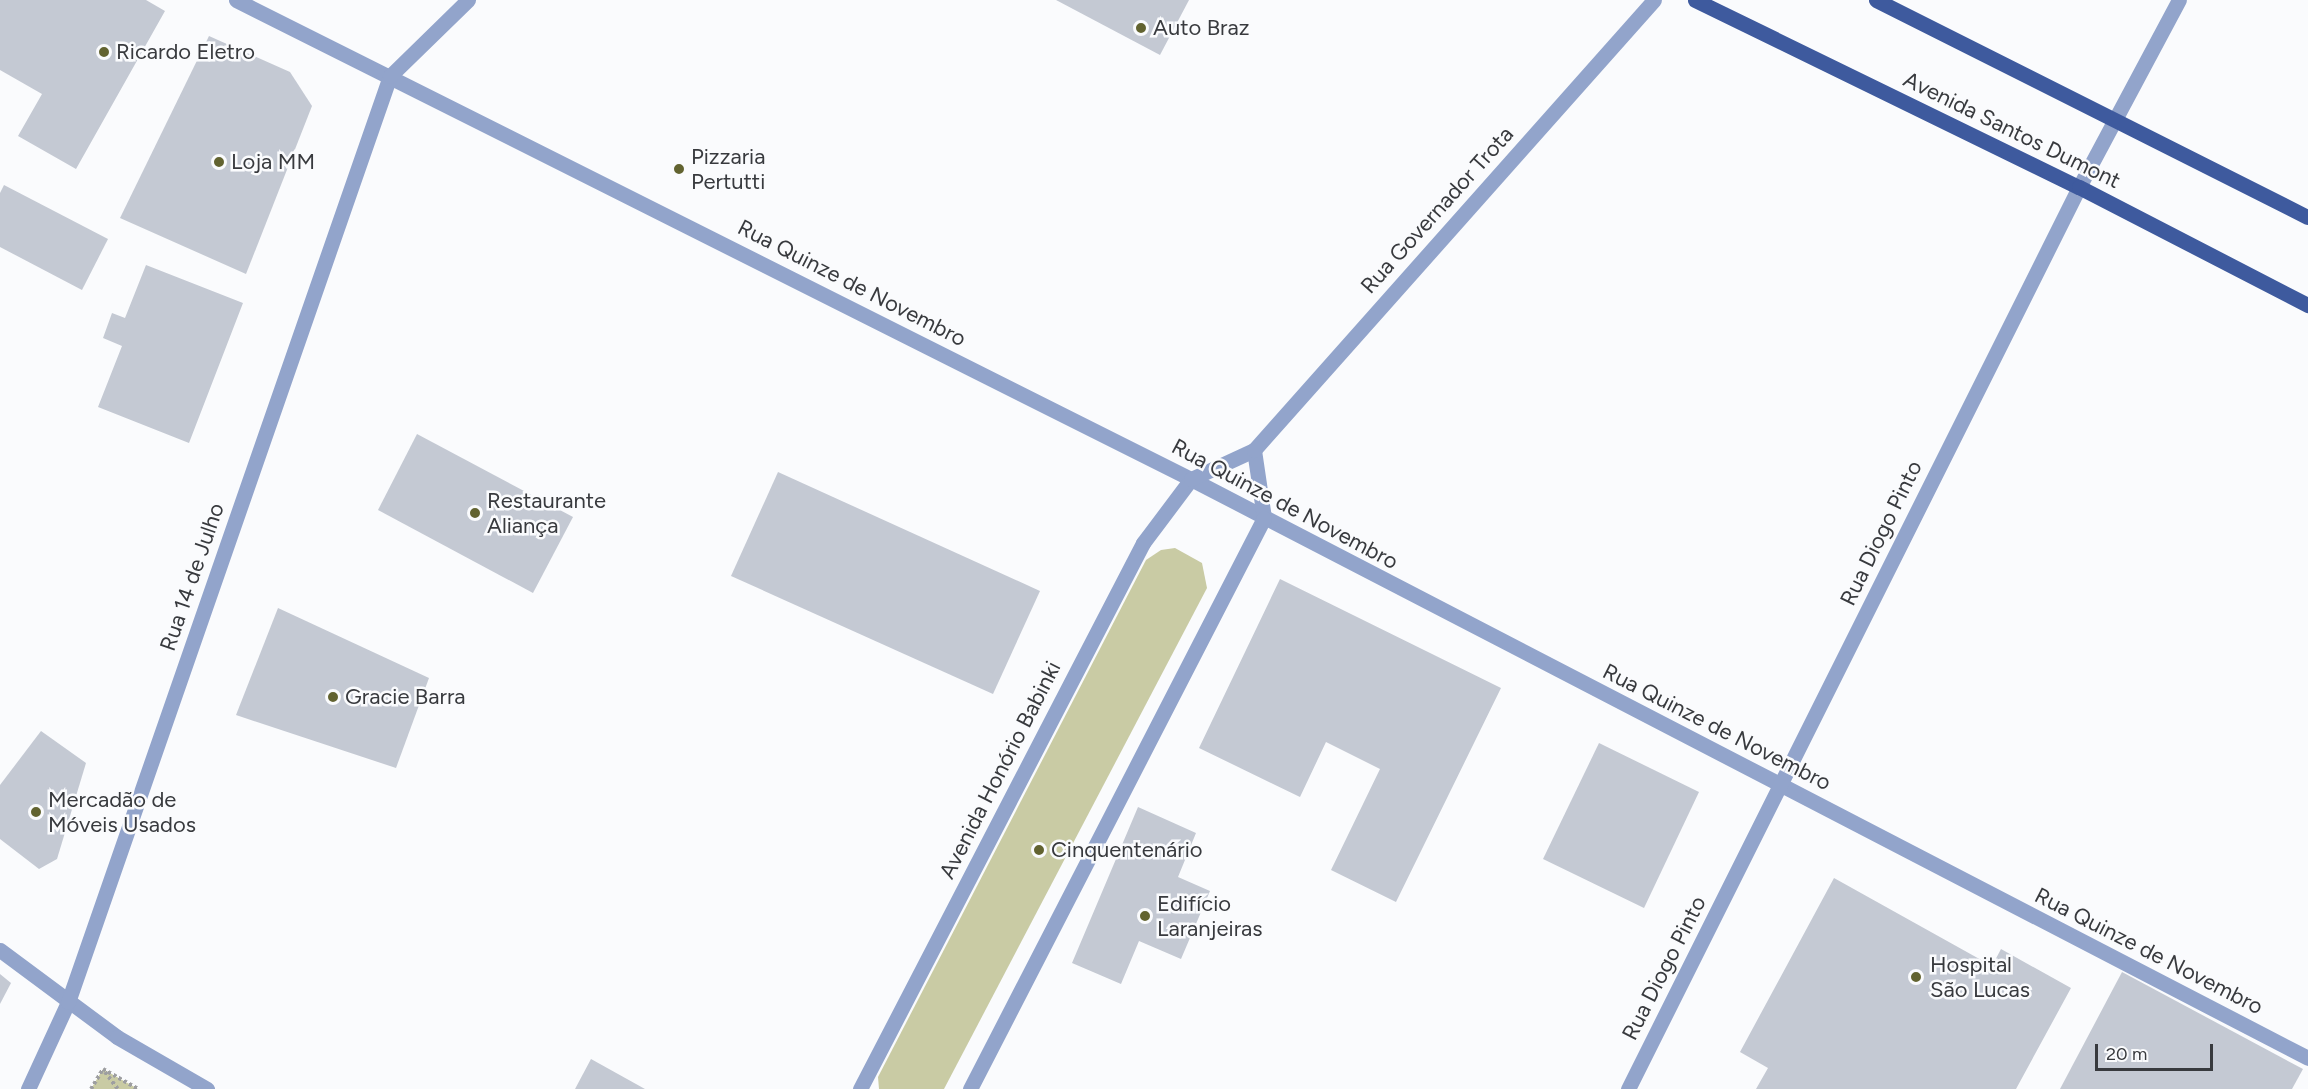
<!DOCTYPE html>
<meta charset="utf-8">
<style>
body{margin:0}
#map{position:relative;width:2308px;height:1089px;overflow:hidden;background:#fafbfd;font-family:Figtree,sans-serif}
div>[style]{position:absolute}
.green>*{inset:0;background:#c9cba4}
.building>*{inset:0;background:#c4c9d3}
.path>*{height:4px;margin-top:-2px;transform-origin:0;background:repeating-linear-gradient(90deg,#9d9ea1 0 3px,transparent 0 6px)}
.minor>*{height:15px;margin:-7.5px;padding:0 7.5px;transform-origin:7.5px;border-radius:7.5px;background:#92a4cb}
.major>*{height:15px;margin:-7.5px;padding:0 7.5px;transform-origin:7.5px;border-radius:7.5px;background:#3e5a9e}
.dots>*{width:16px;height:16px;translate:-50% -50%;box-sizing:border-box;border:3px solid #fafbfd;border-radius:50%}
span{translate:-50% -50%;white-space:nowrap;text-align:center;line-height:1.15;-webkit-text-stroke:5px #fafbfd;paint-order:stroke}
.poi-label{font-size:22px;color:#383a3e}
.left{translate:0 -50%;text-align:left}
.street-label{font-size:22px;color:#383a3e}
.scale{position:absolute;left:2095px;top:1044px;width:118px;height:27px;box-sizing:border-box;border:3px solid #383a3e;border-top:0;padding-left:8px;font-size:18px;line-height:21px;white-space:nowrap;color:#383a3e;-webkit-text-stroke:4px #fafbfd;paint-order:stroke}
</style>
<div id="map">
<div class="green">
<i style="clip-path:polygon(1175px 548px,1202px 563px,1207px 588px,944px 1089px,879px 1089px,878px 1077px,1146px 560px,1161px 550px)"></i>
<i style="clip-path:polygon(103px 1069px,138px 1089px,91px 1089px)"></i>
</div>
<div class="building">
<i style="clip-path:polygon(0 0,146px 0,165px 11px,76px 169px,18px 136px,42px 94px,0 70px)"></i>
<i style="clip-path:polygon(1056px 0,1189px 0,1160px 55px)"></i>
<i style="clip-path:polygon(209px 36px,290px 72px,312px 106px,246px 274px,120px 218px)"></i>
<i style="clip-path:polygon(4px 185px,108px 239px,82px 290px,0 247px,0 193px)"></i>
<i style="clip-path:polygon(146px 265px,243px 303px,189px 443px,98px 407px,122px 346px,103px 338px,112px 313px,125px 318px)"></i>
<i style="clip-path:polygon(417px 434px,573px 517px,533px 593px,378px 510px)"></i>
<i style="clip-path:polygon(778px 472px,1040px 591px,993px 694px,731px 576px)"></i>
<i style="clip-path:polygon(1280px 579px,1501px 688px,1396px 902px,1331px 870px,1380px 769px,1326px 742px,1300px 797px,1199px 748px)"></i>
<i style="clip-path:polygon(278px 608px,429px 678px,396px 768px,236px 715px)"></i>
<i style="clip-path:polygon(41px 731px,86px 763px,57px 859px,39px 869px,0 839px,0 785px)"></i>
<i style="clip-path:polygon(1599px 743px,1699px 792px,1644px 908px,1543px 859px)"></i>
<i style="clip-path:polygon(1138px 807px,1196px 833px,1178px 877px,1210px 891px,1181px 959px,1139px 941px,1121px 984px,1072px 963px)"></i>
<i style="clip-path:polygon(1834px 878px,1992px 966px,2001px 949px,2071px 988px,2016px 1089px,1756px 1089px,1768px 1068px,1740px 1052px)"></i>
<i style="clip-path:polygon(2122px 972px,2303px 1069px,2292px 1089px,2060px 1089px)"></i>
<i style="clip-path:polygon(0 974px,11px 983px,0 1004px)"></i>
<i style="clip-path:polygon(591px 1059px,645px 1089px,575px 1089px)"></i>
</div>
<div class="path">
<i style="left:103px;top:1069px;width:40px;rotate:29.7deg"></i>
<i style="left:105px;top:1072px;width:21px;rotate:53deg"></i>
<i style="left:91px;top:1089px;width:23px;rotate:-59deg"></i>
</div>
<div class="minor">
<i style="left:236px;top:0;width:1068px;rotate:26.64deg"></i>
<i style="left:1191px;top:479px;width:1258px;rotate:27.4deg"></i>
<i style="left:1254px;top:450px;width:69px;rotate:81.6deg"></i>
<i style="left:0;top:950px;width:146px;rotate:36.6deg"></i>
<i style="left:117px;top:1037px;width:104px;rotate:30deg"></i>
<i style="left:28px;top:1089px;width:96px;rotate:-65.3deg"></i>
<i style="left:68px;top:1002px;width:980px;rotate:-70.83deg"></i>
<i style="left:390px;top:76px;width:109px;rotate:-44.3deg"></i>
<i style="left:860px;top:1089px;width:615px;rotate:-62.6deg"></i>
<i style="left:1143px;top:543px;width:80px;rotate:-53.1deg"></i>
<i style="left:1191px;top:479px;width:69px;rotate:-24.7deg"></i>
<i style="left:1254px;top:450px;width:602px;rotate:-48.37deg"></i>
<i style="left:970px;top:1089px;width:642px;rotate:-62.76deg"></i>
<i style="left:1628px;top:1089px;width:1008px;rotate:-63.43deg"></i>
<i style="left:2079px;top:187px;width:212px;rotate:-61.9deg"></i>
</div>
<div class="major">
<i style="left:1695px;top:0;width:427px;rotate:26deg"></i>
<i style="left:2079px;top:187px;width:258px;rotate:27.3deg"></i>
<i style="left:1876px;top:0;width:483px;rotate:26.7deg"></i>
</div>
<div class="dots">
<i style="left:1141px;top:28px;background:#626330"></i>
<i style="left:104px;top:52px;background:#626330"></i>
<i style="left:219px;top:162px;background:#626330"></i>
<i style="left:679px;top:169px;background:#626330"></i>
<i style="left:475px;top:513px;background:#626330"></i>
<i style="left:333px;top:697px;background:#626330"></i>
<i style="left:36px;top:812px;background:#626330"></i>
<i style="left:1039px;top:850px;background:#626330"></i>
<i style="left:1145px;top:916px;background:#626330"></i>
<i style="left:1916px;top:977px;background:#626330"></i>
</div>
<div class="poi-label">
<span class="left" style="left:1153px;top:28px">Auto Braz</span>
<span class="left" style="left:116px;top:52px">Ricardo Eletro</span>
<span class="left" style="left:691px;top:169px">Pizzaria<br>Pertutti</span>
<span class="left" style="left:231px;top:162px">Loja MM</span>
<span class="left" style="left:487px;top:513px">Restaurante<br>Aliança</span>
<span class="left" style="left:345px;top:697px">Gracie Barra</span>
<span class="left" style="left:48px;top:812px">Mercadão de<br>Móveis Usados</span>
<span class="left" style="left:1051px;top:850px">Cinquentenário</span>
<span class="left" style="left:1157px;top:916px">Edifício<br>Laranjeiras</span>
<span class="left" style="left:1930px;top:977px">Hospital<br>São Lucas</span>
</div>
<div class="street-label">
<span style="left:2012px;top:130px;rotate:26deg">Avenida Santos Dumont</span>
<span style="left:1437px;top:210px;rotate:-48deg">Rua Governador Trota</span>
<span style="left:852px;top:283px;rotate:27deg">Rua Quinze de Novembro</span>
<span style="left:1285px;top:504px;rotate:28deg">Rua Quinze de Novembro</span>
<span style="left:1881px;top:533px;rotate:-64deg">Rua Diogo Pinto</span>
<span style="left:192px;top:577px;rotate:-71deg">Rua 14 de Julho</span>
<span style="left:1717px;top:727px;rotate:27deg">Rua Quinze de Novembro</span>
<span style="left:1000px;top:770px;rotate:-63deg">Avenida Honório Babinki</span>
<span style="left:2149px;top:951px;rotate:27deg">Rua Quinze de Novembro</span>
<span style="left:1664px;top:968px;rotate:-63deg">Rua Diogo Pinto</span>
</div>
<div class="scale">20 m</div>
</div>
